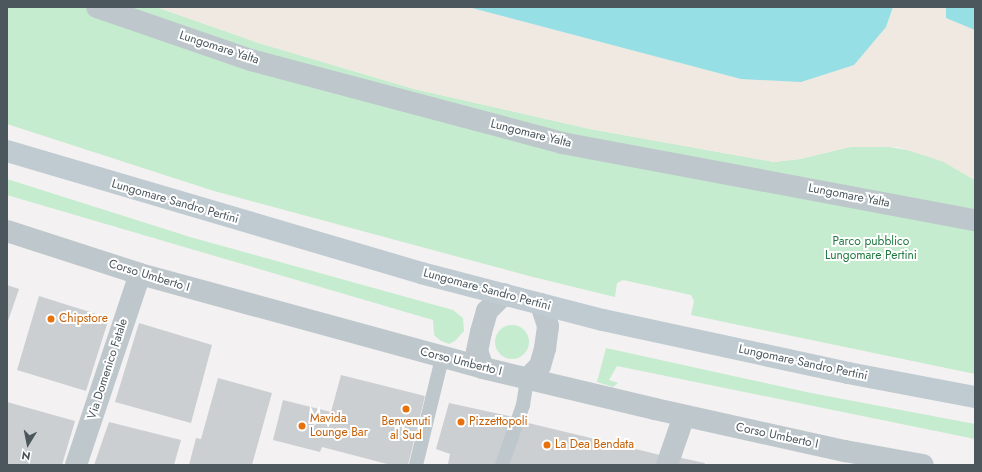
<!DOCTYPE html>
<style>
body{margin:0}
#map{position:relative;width:982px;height:472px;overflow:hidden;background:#f3f1f1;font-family:Jost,sans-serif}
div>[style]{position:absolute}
.green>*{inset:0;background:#c5ecce}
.round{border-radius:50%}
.sand>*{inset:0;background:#efe9e1}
.water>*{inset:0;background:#96dfe4}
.building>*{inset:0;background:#cbcfd2}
.lane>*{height:14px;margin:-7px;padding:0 7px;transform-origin:7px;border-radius:7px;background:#bec7cc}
.street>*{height:22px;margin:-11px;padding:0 11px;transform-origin:11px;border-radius:11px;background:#bec7cc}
.secondary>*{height:22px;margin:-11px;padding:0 11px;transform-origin:11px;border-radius:11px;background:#bfcad1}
.dots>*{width:11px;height:11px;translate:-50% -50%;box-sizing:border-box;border:2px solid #fff;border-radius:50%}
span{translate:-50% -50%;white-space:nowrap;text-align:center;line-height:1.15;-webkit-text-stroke:4px #fff;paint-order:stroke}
.street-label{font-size:12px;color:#4b575d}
.park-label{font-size:12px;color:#217940}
.food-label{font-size:12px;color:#c56008}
.left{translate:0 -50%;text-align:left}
.frame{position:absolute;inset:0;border:8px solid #4b575d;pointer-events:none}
.north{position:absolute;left:8px;top:424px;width:40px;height:40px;-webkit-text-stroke:3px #fff;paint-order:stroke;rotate:190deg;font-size:11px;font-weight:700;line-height:16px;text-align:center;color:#4b575d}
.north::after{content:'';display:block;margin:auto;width:14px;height:18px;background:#4b575d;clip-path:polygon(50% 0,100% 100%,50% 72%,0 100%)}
</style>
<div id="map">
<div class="green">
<i style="clip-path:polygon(7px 7px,156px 7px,262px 44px,414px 89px,590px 129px,774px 162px,800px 159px,850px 147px,878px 145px,918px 152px,944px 162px,975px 180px,975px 374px,691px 315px,694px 301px,691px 295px,623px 280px,617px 283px,615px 297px,529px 276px,214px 191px,7px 124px)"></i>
<i style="clip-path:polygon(7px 179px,190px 237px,453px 310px,463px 318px,464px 331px,455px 341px,449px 344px,441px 341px,434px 335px,433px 320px,7px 195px)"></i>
<i class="round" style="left:495px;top:325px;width:34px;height:34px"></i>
<i style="clip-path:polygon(606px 348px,811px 393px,975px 424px,975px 439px,617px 366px,609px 380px,618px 383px,613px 387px,597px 382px)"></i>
</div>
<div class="sand">
<i style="clip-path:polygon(156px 7px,468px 7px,741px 79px,886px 27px,893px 7px,946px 7px,946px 18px,975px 30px,975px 180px,944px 162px,898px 147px,850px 147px,800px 159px,774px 162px,590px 129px,414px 89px,262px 44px)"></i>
</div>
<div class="water">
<i style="clip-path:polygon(468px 7px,893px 7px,886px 27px,854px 65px,801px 82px,741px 79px)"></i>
<i style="clip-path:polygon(946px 7px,975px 7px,975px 30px,946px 18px)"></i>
</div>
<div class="building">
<i style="clip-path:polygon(7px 285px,19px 289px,7px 324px)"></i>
<i style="clip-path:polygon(39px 296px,109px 318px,86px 391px,17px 370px)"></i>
<i style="clip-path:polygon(139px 323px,212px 345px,191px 423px,115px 402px)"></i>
<i style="clip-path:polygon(341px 375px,425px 396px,408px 465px,391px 465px,322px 447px,320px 452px,273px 440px,283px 400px,331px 412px)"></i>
<i style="clip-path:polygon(218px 378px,272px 393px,252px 465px,189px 465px,196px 438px,201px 439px)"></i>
<i style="clip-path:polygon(7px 402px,75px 421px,62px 465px,7px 465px)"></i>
<i style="clip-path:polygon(449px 403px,513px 417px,496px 465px,448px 464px,450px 454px,436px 449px)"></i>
<i style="clip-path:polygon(109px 422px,181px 440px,174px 465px,94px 465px)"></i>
<i style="clip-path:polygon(524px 422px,595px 439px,664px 456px,661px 465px,509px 465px)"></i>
<i style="clip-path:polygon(677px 457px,705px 463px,704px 465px,674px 465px)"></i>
</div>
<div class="lane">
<i style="left:416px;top:465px;width:110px;rotate:-76.3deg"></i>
<i style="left:502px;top:465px;width:64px;rotate:-70.7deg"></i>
<i style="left:523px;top:405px;width:26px;rotate:-81deg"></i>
</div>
<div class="street">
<i style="left:97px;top:7px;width:163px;rotate:19deg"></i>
<i style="left:251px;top:60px;width:322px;rotate:14.9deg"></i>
<i style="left:562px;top:143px;width:420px;rotate:10.6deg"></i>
<i style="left:7px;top:231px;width:140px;rotate:17.9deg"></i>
<i style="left:140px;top:274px;width:356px;rotate:15.3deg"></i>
<i style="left:483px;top:368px;width:177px;rotate:13.4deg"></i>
<i style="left:655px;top:409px;width:195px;rotate:12.5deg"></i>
<i style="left:845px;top:451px;width:79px;rotate:10.2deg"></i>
<i style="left:483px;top:368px;width:18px;rotate:-109deg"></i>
<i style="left:477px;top:351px;width:19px;rotate:-78deg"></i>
<i style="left:481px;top:332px;width:22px;rotate:-74deg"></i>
<i style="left:487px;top:311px;width:24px;rotate:-45deg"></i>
<i style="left:527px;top:379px;width:18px;rotate:-45deg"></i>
<i style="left:540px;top:366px;width:19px;rotate:-74deg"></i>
<i style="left:545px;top:348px;width:22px;rotate:-82deg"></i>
<i style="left:548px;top:326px;width:23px;rotate:-108deg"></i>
<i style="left:76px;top:465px;width:201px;rotate:-71.5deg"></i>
<i style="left:667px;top:465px;width:52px;rotate:-70.9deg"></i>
</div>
<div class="secondary">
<i style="left:7px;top:151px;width:432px;rotate:16.4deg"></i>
<i style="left:421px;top:273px;width:188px;rotate:14.5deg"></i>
<i style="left:603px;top:320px;width:251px;rotate:12.2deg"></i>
<i style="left:848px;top:373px;width:129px;rotate:10.7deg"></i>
</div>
<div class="dots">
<i style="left:51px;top:319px;background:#e8710a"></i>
<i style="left:406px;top:409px;background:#e8710a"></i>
<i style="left:461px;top:422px;background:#e8710a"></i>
<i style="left:302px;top:426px;background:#e8710a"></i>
<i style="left:547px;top:445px;background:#e8710a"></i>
</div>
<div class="street-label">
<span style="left:219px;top:48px;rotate:18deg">Lungomare Yalta</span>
<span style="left:531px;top:134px;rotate:14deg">Lungomare Yalta</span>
<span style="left:849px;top:196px;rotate:11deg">Lungomare Yalta</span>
<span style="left:175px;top:202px;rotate:16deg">Lungomare Sandro Pertini</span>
<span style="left:149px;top:276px;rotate:17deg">Corso Umberto I</span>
<span style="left:487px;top:290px;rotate:15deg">Lungomare Sandro Pertini</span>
<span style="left:461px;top:362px;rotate:14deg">Corso Umberto I</span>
<span style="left:803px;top:363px;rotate:12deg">Lungomare Sandro Pertini</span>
<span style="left:108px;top:369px;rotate:-72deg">Via Domenico Fatale</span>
<span style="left:777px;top:436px;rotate:12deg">Corso Umberto I</span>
</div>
<div class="park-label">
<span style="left:871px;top:249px">Parco pubblico<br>Lungomare Pertini</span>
</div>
<div class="food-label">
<span class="left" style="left:59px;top:319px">Chipstore</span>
<span class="left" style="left:310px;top:426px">Mavida<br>Lounge Bar</span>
<span style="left:406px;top:429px">Benvenuti<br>al Sud</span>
<span class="left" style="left:469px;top:422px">Pizzettopoli</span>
<span class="left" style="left:555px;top:445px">La Dea Bendata</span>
</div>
<div class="frame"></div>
<div class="north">N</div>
</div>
